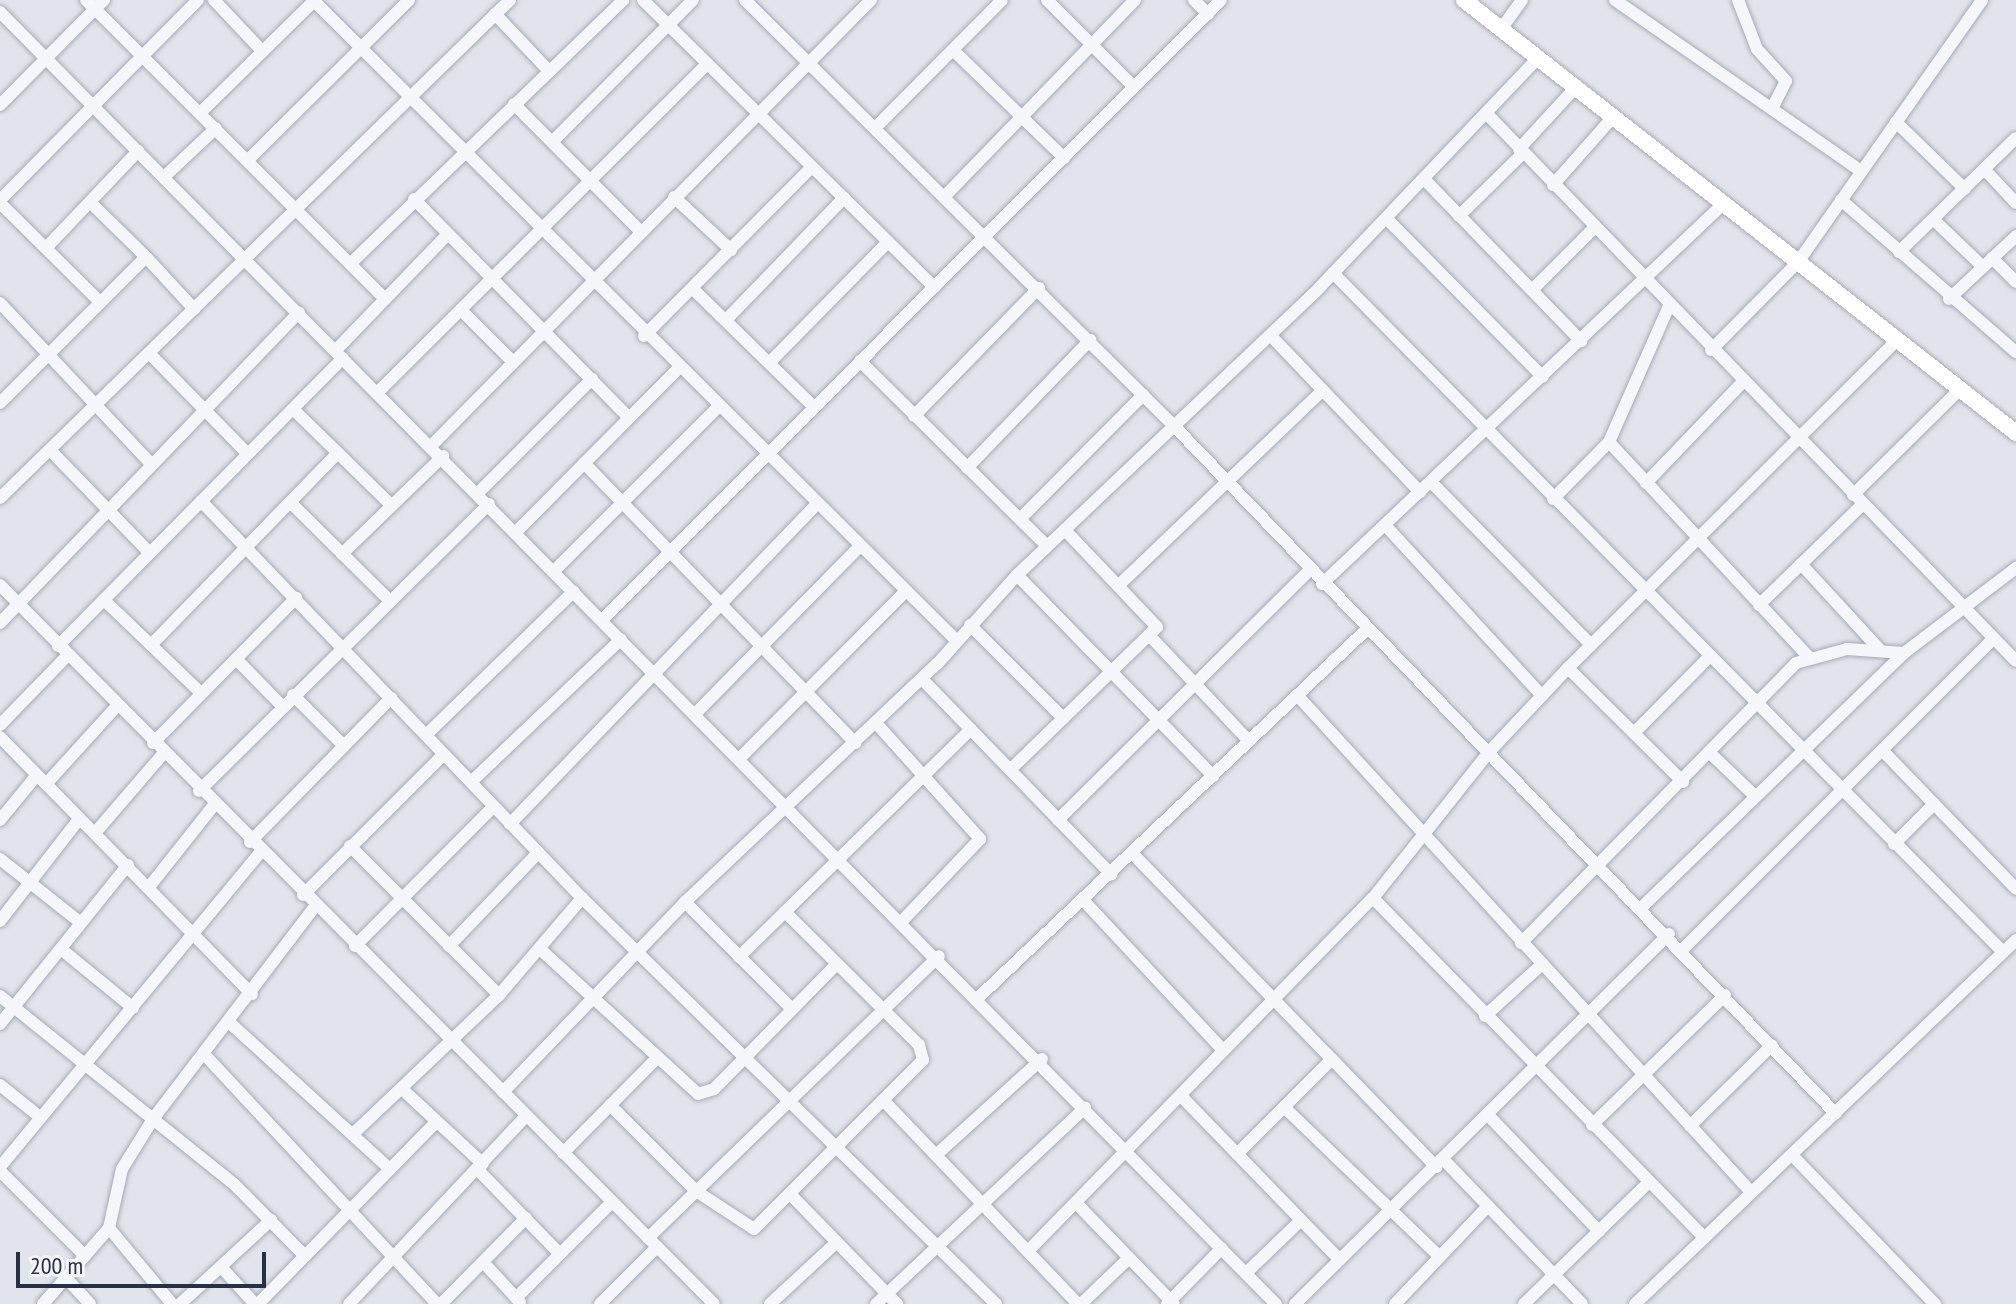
<!DOCTYPE html>
<style>
body{margin:0}
#map{position:relative;width:2016px;height:1304px;overflow:hidden;background:#e2e4eb;font-family:"PT Sans Narrow",sans-serif}
div>[style]{position:absolute}
.roads{filter:drop-shadow(0 0 2px #a6aab6) drop-shadow(0 0 2px #a6aab6)}
.minor>*{height:12px;margin:-6px;padding:0 6px;transform-origin:6px;border-radius:6px;background:#f5f6f9}
.major>*{height:16px;margin:-8px;padding:0 8px;transform-origin:8px;border-radius:8px;background:#fff}
span{translate:-50% -50%;white-space:nowrap;text-align:center;line-height:1.15;-webkit-text-stroke:8px #f2f4f8;paint-order:stroke}
.scale{position:absolute;left:16px;top:1252px;width:250px;height:36px;box-sizing:border-box;border:4px solid #283045;border-top:0;padding-left:10px;font-size:24px;line-height:28px;white-space:nowrap;color:#283045;-webkit-text-stroke:6px #f2f4f8;paint-order:stroke}
</style>
<div id="map">
<div class="roads">
<div class="minor">
<i style="left:86px;top:0;width:423px;rotate:45deg"></i>
<i style="left:214px;top:0;width:71px;rotate:46.7deg"></i>
<i style="left:313px;top:0;width:909px;rotate:44.87deg"></i>
<i style="left:643px;top:0;width:409px;rotate:44.6deg"></i>
<i style="left:745px;top:0;width:606px;rotate:44.8deg"></i>
<i style="left:1175px;top:427px;width:953px;rotate:46.1deg"></i>
<i style="left:1047px;top:0;width:123px;rotate:45deg"></i>
<i style="left:1194px;top:0;width:20px;rotate:45deg"></i>
<i style="left:1615px;top:0;width:300px;rotate:34.8deg"></i>
<i style="left:1738px;top:0;width:53px;rotate:68.8deg"></i>
<i style="left:1757px;top:49px;width:43px;rotate:47.8deg"></i>
<i style="left:1786px;top:81px;width:30px;rotate:117deg"></i>
<i style="left:0;top:12px;width:1816px;rotate:45.36deg"></i>
<i style="left:495px;top:14px;width:79px;rotate:46.5deg"></i>
<i style="left:1501px;top:29px;width:36px;rotate:-54deg"></i>
<i style="left:953px;top:50px;width:155px;rotate:44.2deg"></i>
<i style="left:514px;top:104px;width:179px;rotate:45.2deg"></i>
<i style="left:0;top:105px;width:148px;rotate:-45.3deg"></i>
<i style="left:200px;top:113px;width:161px;rotate:-44.5deg"></i>
<i style="left:1486px;top:113px;width:762px;rotate:45.96deg"></i>
<i style="left:1896px;top:122px;width:96px;rotate:44.2deg"></i>
<i style="left:875px;top:128px;width:180px;rotate:-45.2deg"></i>
<i style="left:552px;top:142px;width:200px;rotate:-45.2deg"></i>
<i style="left:1519px;top:149px;width:83px;rotate:-47.4deg"></i>
<i style="left:248px;top:160px;width:227px;rotate:-44.8deg"></i>
<i style="left:1985px;top:170px;width:45px;rotate:46.8deg"></i>
<i style="left:164px;top:177px;width:71px;rotate:-43.3deg"></i>
<i style="left:1424px;top:179px;width:226px;rotate:45.9deg"></i>
<i style="left:1553px;top:185px;width:91px;rotate:-48.6deg"></i>
<i style="left:945px;top:196px;width:273px;rotate:-45.9deg"></i>
<i style="left:674px;top:197px;width:78px;rotate:42.9deg"></i>
<i style="left:414px;top:199px;width:307px;rotate:45.5deg"></i>
<i style="left:0;top:200px;width:281px;rotate:-45.3deg"></i>
<i style="left:1841px;top:200px;width:232px;rotate:41deg"></i>
<i style="left:90px;top:202px;width:78px;rotate:44.5deg"></i>
<i style="left:0;top:203px;width:141px;rotate:44.7deg"></i>
<i style="left:1459px;top:216px;width:90px;rotate:-44.5deg"></i>
<i style="left:1386px;top:218px;width:223px;rotate:45.4deg"></i>
<i style="left:1933px;top:219px;width:69px;rotate:43.8deg"></i>
<i style="left:46px;top:248px;width:134px;rotate:-46.5deg"></i>
<i style="left:1899px;top:252px;width:163px;rotate:-44.3deg"></i>
<i style="left:1992px;top:258px;width:34px;rotate:45deg"></i>
<i style="left:350px;top:264px;width:380px;rotate:-44deg"></i>
<i style="left:1333px;top:273px;width:954px;rotate:45.38deg"></i>
<i style="left:693px;top:289px;width:169px;rotate:44.3deg"></i>
<i style="left:1532px;top:290px;width:88px;rotate:-45deg"></i>
<i style="left:1949px;top:299px;width:92px;rotate:-43.2deg"></i>
<i style="left:0;top:303px;width:221px;rotate:46.8deg"></i>
<i style="left:461px;top:310px;width:74px;rotate:45deg"></i>
<i style="left:726px;top:320px;width:170px;rotate:-46deg"></i>
<i style="left:644px;top:336px;width:238px;rotate:-45.2deg"></i>
<i style="left:1271px;top:336px;width:216px;rotate:46.3deg"></i>
<i style="left:336px;top:350px;width:161px;rotate:-46deg"></i>
<i style="left:1711px;top:350px;width:124px;rotate:-45.3deg"></i>
<i style="left:1798px;top:262px;width:320px;rotate:-54.9deg"></i>
<i style="left:149px;top:353px;width:141px;rotate:45.6deg"></i>
<i style="left:860px;top:361px;width:263px;rotate:44.7deg"></i>
<i style="left:769px;top:363px;width:170px;rotate:-45.5deg"></i>
<i style="left:378px;top:392px;width:465px;rotate:-44.9deg"></i>
<i style="left:0;top:403px;width:206px;rotate:-45deg"></i>
<i style="left:146px;top:257px;width:71px;rotate:47.3deg"></i>
<i style="left:293px;top:409px;width:137px;rotate:44.4deg"></i>
<i style="left:914px;top:416px;width:179px;rotate:-45.7deg"></i>
<i style="left:1609px;top:442px;width:294px;rotate:47.1deg"></i>
<i style="left:432px;top:445px;width:625px;rotate:-45.39deg"></i>
<i style="left:50px;top:450px;width:142px;rotate:45.9deg"></i>
<i style="left:584px;top:463px;width:390px;rotate:45.9deg"></i>
<i style="left:967px;top:468px;width:178px;rotate:-46.1deg"></i>
<i style="left:1431px;top:482px;width:228px;rotate:45.5deg"></i>
<i style="left:1646px;top:483px;width:140px;rotate:-46.2deg"></i>
<i style="left:479px;top:492px;width:160px;rotate:-45deg"></i>
<i style="left:1853px;top:495px;width:149px;rotate:-44.7deg"></i>
<i style="left:0;top:498px;width:713px;rotate:-44.32deg"></i>
<i style="left:1553px;top:499px;width:80px;rotate:-45.5deg"></i>
<i style="left:1609px;top:442px;width:149px;rotate:-66.2deg"></i>
<i style="left:201px;top:501px;width:550px;rotate:46.18deg"></i>
<i style="left:582px;top:898px;width:580px;rotate:44.44deg"></i>
<i style="left:290px;top:502px;width:141px;rotate:44.7deg"></i>
<i style="left:1020px;top:519px;width:175px;rotate:-45.2deg"></i>
<i style="left:1385px;top:525px;width:232px;rotate:47.4deg"></i>
<i style="left:516px;top:532px;width:230px;rotate:-45.2deg"></i>
<i style="left:342px;top:554px;width:141px;rotate:-44.1deg"></i>
<i style="left:1801px;top:564px;width:117px;rotate:47.4deg"></i>
<i style="left:554px;top:571px;width:231px;rotate:-45deg"></i>
<i style="left:1017px;top:575px;width:281px;rotate:45.7deg"></i>
<i style="left:1322px;top:584px;width:552px;rotate:-43.46deg"></i>
<i style="left:0;top:585px;width:1013px;rotate:45.2deg"></i>
<i style="left:1119px;top:585px;width:282px;rotate:-43.7deg"></i>
<i style="left:104px;top:600px;width:134px;rotate:43.8deg"></i>
<i style="left:1759px;top:605px;width:144px;rotate:-44.2deg"></i>
<i style="left:602px;top:620px;width:876px;rotate:-45.05deg"></i>
<i style="left:0;top:623px;width:431px;rotate:-46.1deg"></i>
<i style="left:970px;top:625px;width:132px;rotate:45deg"></i>
<i style="left:1149px;top:635px;width:146px;rotate:46.7deg"></i>
<i style="left:151px;top:645px;width:268px;rotate:-45.8deg"></i>
<i style="left:58px;top:646px;width:405px;rotate:-45.3deg"></i>
<i style="left:236px;top:659px;width:66px;rotate:45.6deg"></i>
<i style="left:1568px;top:668px;width:162px;rotate:44.7deg"></i>
<i style="left:922px;top:679px;width:272px;rotate:45.9deg"></i>
<i style="left:293px;top:695px;width:72px;rotate:45deg"></i>
<i style="left:1297px;top:695px;width:673px;rotate:47.59deg"></i>
<i style="left:696px;top:713px;width:231px;rotate:-45.5deg"></i>
<i style="left:876px;top:723px;width:156px;rotate:48.1deg"></i>
<i style="left:980px;top:839px;width:112px;rotate:133.5deg"></i>
<i style="left:0;top:725px;width:96px;rotate:-45.8deg"></i>
<i style="left:1634px;top:733px;width:104px;rotate:-45.4deg"></i>
<i style="left:426px;top:735px;width:206px;rotate:-44.2deg"></i>
<i style="left:0;top:737px;width:360px;rotate:45.6deg"></i>
<i style="left:153px;top:743px;width:204px;rotate:-45.4deg"></i>
<i style="left:1882px;top:750px;width:193px;rotate:46deg"></i>
<i style="left:1710px;top:753px;width:62px;rotate:43.7deg"></i>
<i style="left:741px;top:757px;width:233px;rotate:-45.2deg"></i>
<i style="left:1010px;top:770px;width:205px;rotate:-44.2deg"></i>
<i style="left:1157px;top:627px;width:134px;rotate:-133.5deg"></i>
<i style="left:471px;top:782px;width:207px;rotate:-43.6deg"></i>
<i style="left:46px;top:784px;width:104px;rotate:-47.7deg"></i>
<i style="left:199px;top:791px;width:408px;rotate:-44.7deg"></i>
<i style="left:0;top:820px;width:58px;rotate:-50.6deg"></i>
<i style="left:1058px;top:820px;width:354px;rotate:-44.8deg"></i>
<i style="left:510px;top:824px;width:441px;rotate:-46.2deg"></i>
<i style="left:95px;top:833px;width:104px;rotate:-49.3deg"></i>
<i style="left:250px;top:842px;width:202px;rotate:-45.6deg"></i>
<i style="left:1894px;top:844px;width:57px;rotate:-45deg"></i>
<i style="left:350px;top:846px;width:211px;rotate:45deg"></i>
<i style="left:1133px;top:854px;width:436px;rotate:45.9deg"></i>
<i style="left:0;top:859px;width:103px;rotate:38.3deg"></i>
<i style="left:149px;top:887px;width:105px;rotate:-51.6deg"></i>
<i style="left:303px;top:895px;width:199px;rotate:-45deg"></i>
<i style="left:1373px;top:898px;width:474px;rotate:45.7deg"></i>
<i style="left:1083px;top:900px;width:205px;rotate:47deg"></i>
<i style="left:685px;top:902px;width:151px;rotate:45deg"></i>
<i style="left:1642px;top:907px;width:365px;rotate:-44.1deg"></i>
<i style="left:1904px;top:653px;width:141px;rotate:-37.2deg"></i>
<i style="left:0;top:921px;width:130px;rotate:-52.2deg"></i>
<i style="left:1521px;top:943px;width:392px;rotate:-45.5deg"></i>
<i style="left:1796px;top:663px;width:53px;rotate:-15.4deg"></i>
<i style="left:1847px;top:649px;width:57px;rotate:4deg"></i>
<i style="left:355px;top:946px;width:197px;rotate:-45.2deg"></i>
<i style="left:449px;top:946px;width:129px;rotate:-46.3deg"></i>
<i style="left:61px;top:949px;width:93px;rotate:39.3deg"></i>
<i style="left:540px;top:949px;width:214px;rotate:42.5deg"></i>
<i style="left:698px;top:1094px;width:17px;rotate:-17deg"></i>
<i style="left:714px;top:1089px;width:174px;rotate:-45.5deg"></i>
<i style="left:1683px;top:949px;width:438px;rotate:-45deg"></i>
<i style="left:739px;top:957px;width:325px;rotate:-44.5deg"></i>
<i style="left:0;top:996px;width:300px;rotate:38.8deg"></i>
<i style="left:234px;top:1184px;width:101px;rotate:45.4deg"></i>
<i style="left:979px;top:997px;width:535px;rotate:-43.48deg"></i>
<i style="left:1485px;top:1016px;width:76px;rotate:-42.3deg"></i>
<i style="left:230px;top:1023px;width:217px;rotate:42.4deg"></i>
<i style="left:0;top:1024px;width:204px;rotate:-51.2deg"></i>
<i style="left:204px;top:1054px;width:342px;rotate:47deg"></i>
<i style="left:0;top:1085px;width:51px;rotate:38.7deg"></i>
<i style="left:402px;top:1089px;width:110px;rotate:42.8deg"></i>
<i style="left:503px;top:1092px;width:263px;rotate:-46.2deg"></i>
<i style="left:685px;top:902px;width:348px;rotate:-43.4deg"></i>
<i style="left:938px;top:663px;width:118px;rotate:-48.1deg"></i>
<i style="left:1017px;top:575px;width:417px;rotate:-43.5deg"></i>
<i style="left:1319px;top:288px;width:318px;rotate:-46.4deg"></i>
<i style="left:1181px;top:1096px;width:228px;rotate:45.9deg"></i>
<i style="left:883px;top:1100px;width:282px;rotate:46.3deg"></i>
<i style="left:610px;top:1105px;width:122px;rotate:45deg"></i>
<i style="left:696px;top:1191px;width:69px;rotate:33.2deg"></i>
<i style="left:754px;top:1229px;width:239px;rotate:-45deg"></i>
<i style="left:923px;top:1060px;width:16px;rotate:-105deg"></i>
<i style="left:919px;top:1045px;width:189px;rotate:-135.2deg"></i>
<i style="left:1284px;top:1107px;width:216px;rotate:43.9deg"></i>
<i style="left:1488px;top:1115px;width:161px;rotate:46.3deg"></i>
<i style="left:1592px;top:1125px;width:186px;rotate:-44.3deg"></i>
<i style="left:1690px;top:1126px;width:115px;rotate:-44.6deg"></i>
<i style="left:353px;top:1134px;width:202px;rotate:-43.6deg"></i>
<i style="left:499px;top:995px;width:128px;rotate:-49.4deg"></i>
<i style="left:563px;top:1153px;width:131px;rotate:-45.3deg"></i>
<i style="left:1237px;top:1154px;width:134px;rotate:-45deg"></i>
<i style="left:936px;top:1155px;width:143px;rotate:-42.2deg"></i>
<i style="left:1792px;top:1155px;width:207px;rotate:46.2deg"></i>
<i style="left:1444px;top:1160px;width:199px;rotate:46.2deg"></i>
<i style="left:0;top:1167px;width:408px;rotate:-50.4deg"></i>
<i style="left:478px;top:1170px;width:117px;rotate:45.7deg"></i>
<i style="left:0;top:1171px;width:120px;rotate:45deg"></i>
<i style="left:792px;top:1196px;width:151px;rotate:45.8deg"></i>
<i style="left:1077px;top:1204px;width:139px;rotate:45.9deg"></i>
<i style="left:109px;top:1228px;width:99px;rotate:50.3deg"></i>
<i style="left:648px;top:1238px;width:405px;rotate:-44.1deg"></i>
<i style="left:1029px;top:1250px;width:492px;rotate:-45.7deg"></i>
<i style="left:1373px;top:898px;width:186px;rotate:-51.5deg"></i>
<i style="left:1489px;top:752px;width:115px;rotate:-46.8deg"></i>
<i style="left:1568px;top:668px;width:465px;rotate:-44.9deg"></i>
<i style="left:484px;top:1263px;width:53px;rotate:47.3deg"></i>
<i style="left:222px;top:1268px;width:49px;rotate:47.5deg"></i>
<i style="left:1246px;top:1273px;width:76px;rotate:-43.9deg"></i>
<i style="left:66px;top:1278px;width:35px;rotate:47deg"></i>
<i style="left:516px;top:1298px;width:136px;rotate:-45deg"></i>
<i style="left:43px;top:1304px;width:101px;rotate:-49deg"></i>
<i style="left:109px;top:1228px;width:60px;rotate:-77.6deg"></i>
<i style="left:122px;top:1169px;width:59px;rotate:-58.2deg"></i>
<i style="left:153px;top:1119px;width:268px;rotate:-52.7deg"></i>
<i style="left:180px;top:1304px;width:124px;rotate:-42.7deg"></i>
<i style="left:258px;top:1304px;width:255px;rotate:-45.6deg"></i>
<i style="left:349px;top:1304px;width:258px;rotate:-46.7deg"></i>
<i style="left:441px;top:1304px;width:121px;rotate:-45.3deg"></i>
<i style="left:600px;top:1304px;width:81px;rotate:-45deg"></i>
<i style="left:770px;top:1304px;width:91px;rotate:-42.8deg"></i>
<i style="left:876px;top:1304px;width:287px;rotate:-43.2deg"></i>
<i style="left:1081px;top:1304px;width:66px;rotate:-43.8deg"></i>
<i style="left:1167px;top:1304px;width:78px;rotate:-45.5deg"></i>
<i style="left:1295px;top:1304px;width:526px;rotate:-44.69deg"></i>
<i style="left:1395px;top:1304px;width:135px;rotate:-46.5deg"></i>
<i style="left:1524px;top:1304px;width:175px;rotate:-44.3deg"></i>
<i style="left:1635px;top:1304px;width:527px;rotate:-43.69deg"></i>
</div>
<div class="major">
<i style="left:1464px;top:0;width:702px;rotate:38.11deg"></i>
</div>
</div>
<div class="scale">200 m</div>
</div>
